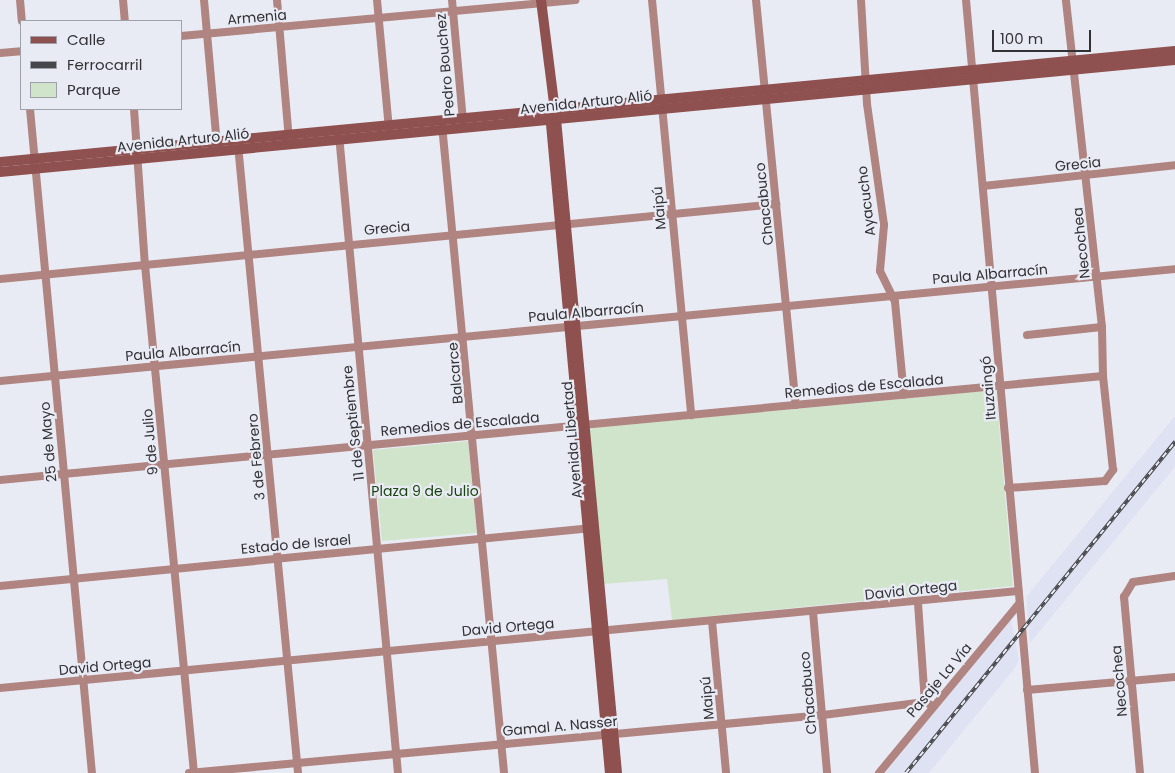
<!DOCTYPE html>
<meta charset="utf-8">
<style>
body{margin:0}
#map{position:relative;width:1175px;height:773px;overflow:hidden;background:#e9ebf4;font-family:Poppins,sans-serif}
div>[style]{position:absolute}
.built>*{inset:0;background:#dfe2f3}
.green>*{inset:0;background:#cfe4cb}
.street>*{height:8px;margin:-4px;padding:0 4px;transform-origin:4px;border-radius:4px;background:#af8481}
.secondary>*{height:10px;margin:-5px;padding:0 5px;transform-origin:5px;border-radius:5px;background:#8f514f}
.rail>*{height:4px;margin-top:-2px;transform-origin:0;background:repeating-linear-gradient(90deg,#e9ebf4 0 5.5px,#45464a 0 11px);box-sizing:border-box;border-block:1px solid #45464a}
span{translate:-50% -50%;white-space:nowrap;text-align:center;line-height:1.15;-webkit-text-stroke:4.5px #e9ebf4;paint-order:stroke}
.street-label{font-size:14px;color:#323236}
.park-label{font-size:14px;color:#194311}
.legend{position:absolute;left:20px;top:20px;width:162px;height:90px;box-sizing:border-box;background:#e9ebf4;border:1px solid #a0a1a8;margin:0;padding:6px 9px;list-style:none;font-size:15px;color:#323236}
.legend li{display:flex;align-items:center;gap:10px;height:25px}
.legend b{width:25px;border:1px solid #a0a1a8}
.scale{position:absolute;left:992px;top:30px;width:99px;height:22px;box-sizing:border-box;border:2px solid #323236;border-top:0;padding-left:6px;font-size:15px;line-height:18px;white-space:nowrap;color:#323236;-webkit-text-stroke:4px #e9ebf4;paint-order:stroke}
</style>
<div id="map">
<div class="built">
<i style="clip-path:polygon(1175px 416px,1175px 467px,1030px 643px,1026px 597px)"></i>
<i style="clip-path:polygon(1011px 619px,1019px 660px,1015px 668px,929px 773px,885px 773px)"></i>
</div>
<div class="green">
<i style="clip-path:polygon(996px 390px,1013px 586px,672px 620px,667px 579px,603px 584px,589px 431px,592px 428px)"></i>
<i style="clip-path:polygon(468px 441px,477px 533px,382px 541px,373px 450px)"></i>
</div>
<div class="street">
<i style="left:20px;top:0;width:21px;rotate:85deg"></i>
<i style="left:123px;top:0;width:21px;rotate:85deg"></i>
<i style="left:204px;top:0;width:147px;rotate:84.9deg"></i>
<i style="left:277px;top:0;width:140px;rotate:85.1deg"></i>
<i style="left:377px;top:0;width:131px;rotate:84.7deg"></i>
<i style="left:452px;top:0;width:122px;rotate:84.8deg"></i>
<i style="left:652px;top:0;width:417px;rotate:84.6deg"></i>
<i style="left:756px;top:0;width:407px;rotate:84.4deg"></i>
<i style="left:861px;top:0;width:104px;rotate:86.7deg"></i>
<i style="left:867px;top:104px;width:122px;rotate:82deg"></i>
<i style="left:884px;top:225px;width:46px;rotate:95deg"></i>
<i style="left:880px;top:271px;width:34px;rotate:64deg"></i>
<i style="left:895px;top:302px;width:93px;rotate:84.5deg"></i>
<i style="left:966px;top:0;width:776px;rotate:84.9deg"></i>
<i style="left:181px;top:36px;width:396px;rotate:-5.2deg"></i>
<i style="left:0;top:53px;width:21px;rotate:-5deg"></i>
<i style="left:30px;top:109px;width:667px;rotate:84.67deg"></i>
<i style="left:134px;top:109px;width:156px;rotate:86deg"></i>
<i style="left:145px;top:265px;width:510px;rotate:84.49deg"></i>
<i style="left:442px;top:125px;width:651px;rotate:84.53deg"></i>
<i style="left:339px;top:135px;width:641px;rotate:84.72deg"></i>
<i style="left:238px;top:145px;width:631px;rotate:84.54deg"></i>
<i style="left:983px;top:186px;width:193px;rotate:-6.2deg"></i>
<i style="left:0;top:279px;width:780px;rotate:-5.52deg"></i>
<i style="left:1027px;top:335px;width:75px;rotate:-6.1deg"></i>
<i style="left:0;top:381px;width:1180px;rotate:-5.44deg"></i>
<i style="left:0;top:480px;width:1108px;rotate:-5.39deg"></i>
<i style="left:1008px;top:488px;width:97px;rotate:-4.1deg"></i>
<i style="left:1105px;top:481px;width:14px;rotate:-54deg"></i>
<i style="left:1113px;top:470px;width:95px;rotate:-96.1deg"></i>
<i style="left:1103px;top:376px;width:49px;rotate:-91.2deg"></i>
<i style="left:1102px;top:327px;width:329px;rotate:-96.3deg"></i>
<i style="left:0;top:586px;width:595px;rotate:-5.6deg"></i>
<i style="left:918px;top:603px;width:99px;rotate:86deg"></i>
<i style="left:813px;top:612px;width:162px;rotate:85deg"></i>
<i style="left:712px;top:621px;width:153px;rotate:84.7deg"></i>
<i style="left:0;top:688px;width:1023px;rotate:-5.44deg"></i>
<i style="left:1027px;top:690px;width:149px;rotate:-5deg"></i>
<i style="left:189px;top:773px;width:637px;rotate:-5.23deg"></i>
<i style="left:823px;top:715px;width:103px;rotate:-7.3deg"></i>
<i style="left:925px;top:702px;width:9px;rotate:27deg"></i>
<i style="left:879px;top:773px;width:219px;rotate:-50.4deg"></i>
<i style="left:1140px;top:773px;width:177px;rotate:-95.2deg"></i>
<i style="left:1124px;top:597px;width:17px;rotate:-59deg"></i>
<i style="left:1133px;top:582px;width:42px;rotate:-8.1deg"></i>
</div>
<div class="secondary">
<i style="left:541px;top:0;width:120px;rotate:82.8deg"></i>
<i style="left:556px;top:119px;width:657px;rotate:84.67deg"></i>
<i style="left:550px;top:113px;width:663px;rotate:84.81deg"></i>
<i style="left:0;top:162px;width:1180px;rotate:-5.4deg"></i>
<i style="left:0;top:172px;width:1180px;rotate:-5.44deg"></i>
</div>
<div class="rail">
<i style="left:906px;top:773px;width:427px;rotate:-50.9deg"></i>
</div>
<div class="street-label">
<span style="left:257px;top:17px;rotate:-5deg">Armenia</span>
<span style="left:445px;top:65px;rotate:-95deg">Pedro Bouchez</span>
<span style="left:586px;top:102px;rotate:-6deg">Avenida Arturo Alió</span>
<span style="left:183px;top:140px;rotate:-6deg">Avenida Arturo Alió</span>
<span style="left:1078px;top:164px;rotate:-6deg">Grecia</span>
<span style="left:866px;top:201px;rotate:-97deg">Ayacucho</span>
<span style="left:764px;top:204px;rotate:-96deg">Chacabuco</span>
<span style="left:659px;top:208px;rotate:-95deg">Maipú</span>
<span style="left:387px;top:228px;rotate:-5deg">Grecia</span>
<span style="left:1081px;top:243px;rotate:-96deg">Necochea</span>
<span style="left:990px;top:274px;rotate:-5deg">Paula Albarracín</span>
<span style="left:586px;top:312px;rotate:-5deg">Paula Albarracín</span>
<span style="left:183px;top:351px;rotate:-5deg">Paula Albarracín</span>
<span style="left:455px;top:373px;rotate:-95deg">Balcarce</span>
<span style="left:864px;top:386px;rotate:-5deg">Remedios de Escalada</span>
<span style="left:988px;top:388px;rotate:-95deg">Ituzaingó</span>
<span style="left:353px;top:423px;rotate:-96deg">11 de Septiembre</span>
<span style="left:460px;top:424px;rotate:-5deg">Remedios de Escalada</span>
<span style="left:572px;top:440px;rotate:-95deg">Avenida Libertad</span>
<span style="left:48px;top:442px;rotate:-95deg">25 de Mayo</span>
<span style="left:150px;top:442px;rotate:-95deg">9 de Julio</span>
<span style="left:256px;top:457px;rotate:-95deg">3 de Febrero</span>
<span style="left:296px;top:544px;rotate:-5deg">Estado de Israel</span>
<span style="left:911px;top:590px;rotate:-6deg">David Ortega</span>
<span style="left:508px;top:627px;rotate:-5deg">David Ortega</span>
<span style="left:105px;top:666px;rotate:-5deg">David Ortega</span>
<span style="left:939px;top:680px;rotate:-50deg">Pasaje La Vía</span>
<span style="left:1119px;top:681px;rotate:-95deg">Necochea</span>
<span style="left:808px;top:693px;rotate:-95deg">Chacabuco</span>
<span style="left:707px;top:698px;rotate:-95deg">Maipú</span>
<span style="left:560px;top:726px;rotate:-5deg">Gamal A. Nasser</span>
</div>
<div class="park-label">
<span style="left:425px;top:491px">Plaza 9 de Julio</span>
</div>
<ul class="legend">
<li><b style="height:6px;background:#8f514f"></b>Calle</li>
<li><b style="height:6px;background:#45464a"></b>Ferrocarril</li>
<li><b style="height:14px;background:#cfe4cb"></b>Parque</li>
</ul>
<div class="scale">100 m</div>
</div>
